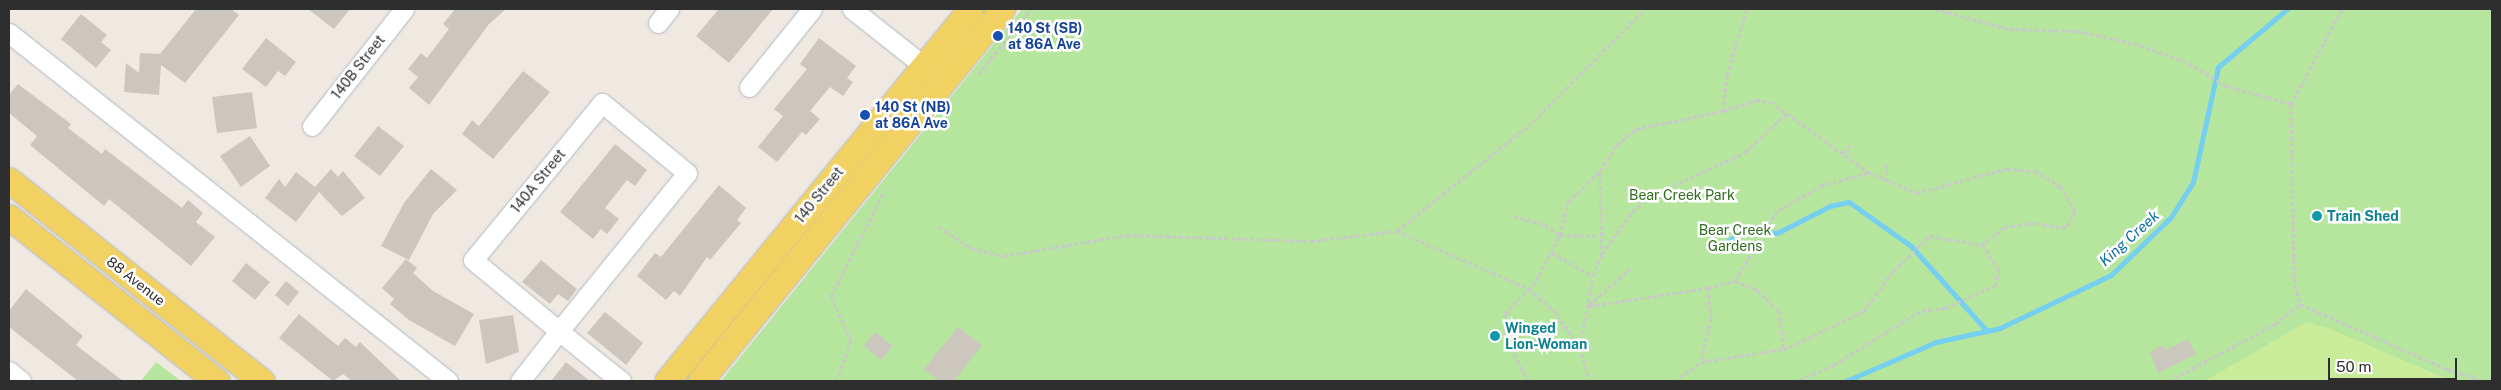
<!DOCTYPE html>
<style>
body{margin:0}
#map{position:relative;width:2501px;height:390px;overflow:hidden;background:#efe9e1;font-family:"Public Sans",sans-serif}
div>[style]{position:absolute}
.green>*{inset:0;background:#b6e59e}
.pitch>*{inset:0;background:#c9ec9a}
.stream>*{height:5px;margin:-2.5px;padding:0 2.5px;transform-origin:2.5px;border-radius:2.5px;background:#75cff0}
.building>*{inset:0;background:#cbc7bf}
.path>*{height:3px;margin-top:-1.5px;transform-origin:0;background:repeating-linear-gradient(90deg,#c9c9c9 0 4px,transparent 0 6.5px)}
.roads{filter:drop-shadow(0 0 1px #b4b7c1) drop-shadow(0 0 1px #b4b7c1)}
.minor>*{height:19px;margin:-9.5px;padding:0 9.5px;transform-origin:9.5px;border-radius:9.5px;background:#fff}
.major>*{height:25px;margin:-12.5px;padding:0 12.5px;transform-origin:12.5px;border-radius:12.5px;background:#f2d163}
.dots>*{width:14px;height:14px;translate:-50% -50%;box-sizing:border-box;border:2px solid #fff;border-radius:50%}
span{translate:-50% -50%;white-space:nowrap;text-align:center;line-height:1.15;-webkit-text-stroke:5px #fff;paint-order:stroke}
.transit-label{font-size:14px;color:#164399;font-weight:700}
.left{translate:0 -50%;text-align:left}
.street-label{font-size:14px;color:#2e2e2e}
.park-label{font-size:14px;color:#2c6e1b}
.culture-label{font-size:14px;color:#0d838f;font-weight:700}
.water-label{font-size:15px;color:#0d6fa3;font-style:italic}
.frame{position:absolute;inset:0;border:10px solid #2e2e2e;pointer-events:none}
.scale{position:absolute;left:2328px;top:358px;width:129px;height:22px;box-sizing:border-box;border:2px solid #2e2e2e;border-top:0;padding-left:6px;font-size:15px;line-height:18px;white-space:nowrap;color:#2e2e2e;-webkit-text-stroke:4px #fff;paint-order:stroke}
</style>
<div id="map">
<div class="green">
<i style="clip-path:polygon(1022px 9px,2492px 9px,2492px 381px,721px 381px)"></i>
<i style="clip-path:polygon(156px 362px,181px 381px,141px 381px)"></i>
</div>
<div class="pitch">
<i style="clip-path:polygon(2306px 322px,2328px 328px,2452px 381px,2205px 381px)"></i>
</div>
<div class="stream">
<i style="left:1715px;top:249px;width:34px;rotate:-32deg"></i>
<i style="left:1744px;top:231px;width:33px;rotate:3deg"></i>
<i style="left:1777px;top:233px;width:59px;rotate:-27deg"></i>
<i style="left:1830px;top:206px;width:19px;rotate:-12deg"></i>
<i style="left:1849px;top:202px;width:76px;rotate:35.4deg"></i>
<i style="left:1911px;top:246px;width:114px;rotate:48.2deg"></i>
<i style="left:1846px;top:381px;width:98px;rotate:-23.4deg"></i>
<i style="left:1936px;top:342px;width:66px;rotate:-12.3deg"></i>
<i style="left:2000px;top:328px;width:123px;rotate:-25.5deg"></i>
<i style="left:2111px;top:275px;width:83px;rotate:-44deg"></i>
<i style="left:2171px;top:217px;width:41px;rotate:-57.8deg"></i>
<i style="left:2193px;top:182px;width:118px;rotate:-77.7deg"></i>
<i style="left:2218px;top:67px;width:90px;rotate:-40deg"></i>
</div>
<div class="building">
<i style="clip-path:polygon(196px 9px,231px 9px,239px 15px,185px 83px,161px 65px,159px 95px,124px 92px,126px 63px,139px 73px,140px 53px,160px 54px)"></i>
<i style="clip-path:polygon(308px 9px,350px 9px,334px 29px)"></i>
<i style="clip-path:polygon(455px 9px,506px 9px,489px 24px,429px 105px,409px 88px,418px 77px,408px 69px,421px 53px,427px 58px,449px 29px,443px 24px)"></i>
<i style="clip-path:polygon(719px 9px,773px 9px,729px 63px,696px 36px)"></i>
<i style="clip-path:polygon(81px 14px,107px 35px,101px 42px,111px 50px,96px 68px,61px 39px)"></i>
<i style="clip-path:polygon(266px 38px,296px 62px,285px 76px,278px 71px,266px 87px,242px 69px)"></i>
<i style="clip-path:polygon(819px 38px,856px 66px,847px 78px,853px 82px,843px 96px,830px 87px,810px 111px,820px 119px,806px 135px,802px 132px,777px 162px,758px 147px,783px 116px,774px 109px,807px 69px,800px 64px)"></i>
<i style="clip-path:polygon(523px 71px,550px 92px,493px 159px,462px 134px,472px 120px,479px 126px)"></i>
<i style="clip-path:polygon(18px 84px,71px 124px,68px 128px,102px 154px,105px 149px,182px 208px,188px 200px,203px 213px,196px 222px,215px 237px,191px 266px,109px 199px,104px 206px,30px 145px,37px 136px,9px 113px,9px 95px)"></i>
<i style="clip-path:polygon(252px 92px,257px 128px,217px 133px,212px 97px)"></i>
<i style="clip-path:polygon(378px 126px,404px 146px,380px 176px,354px 156px)"></i>
<i style="clip-path:polygon(250px 136px,270px 166px,241px 187px,220px 156px)"></i>
<i style="clip-path:polygon(615px 144px,647px 170px,635px 186px,627px 180px,605px 208px,619px 219px,607px 234px,601px 229px,593px 239px,560px 212px)"></i>
<i style="clip-path:polygon(331px 169px,338px 177px,343px 171px,365px 198px,342px 216px,319px 192px,296px 222px,265px 198px,279px 179px,285px 187px,296px 172px,315px 187px)"></i>
<i style="clip-path:polygon(431px 169px,457px 190px,433px 214px,409px 260px,381px 246px,404px 203px)"></i>
<i style="clip-path:polygon(719px 185px,746px 208px,737px 220px,741px 223px,710px 260px,707px 257px,680px 296px,674px 291px,666px 300px,637px 276px,655px 253px,661px 257px)"></i>
<i style="clip-path:polygon(406px 259px,417px 268px,413px 273px,433px 291px,474px 314px,455px 346px,409px 320px,390px 304px,394px 299px,382px 288px)"></i>
<i style="clip-path:polygon(541px 260px,577px 289px,568px 301px,558px 294px,550px 304px,522px 282px)"></i>
<i style="clip-path:polygon(246px 263px,270px 282px,255px 300px,232px 281px)"></i>
<i style="clip-path:polygon(286px 281px,299px 292px,288px 306px,275px 295px)"></i>
<i style="clip-path:polygon(26px 289px,83px 336px,76px 345px,123px 381px,78px 381px,9px 327px,9px 311px)"></i>
<i style="clip-path:polygon(605px 312px,643px 343px,626px 365px,587px 333px)"></i>
<i style="clip-path:polygon(299px 314px,338px 346px,345px 338px,356px 347px,360px 342px,401px 381px,352px 381px,343px 374px,333px 381px,279px 338px)"></i>
<i style="clip-path:polygon(513px 315px,519px 352px,486px 364px,479px 320px)"></i>
<i style="clip-path:polygon(958px 327px,982px 345px,954px 381px,939px 381px,924px 369px)"></i>
<i style="clip-path:polygon(875px 332px,893px 346px,881px 360px,864px 346px)"></i>
<i style="clip-path:polygon(2188px 339px,2196px 354px,2158px 373px,2150px 352px,2163px 345px,2166px 350px)"></i>
<i style="clip-path:polygon(566px 362px,590px 381px,551px 381px)"></i>
</div>
<div class="path">
<i style="left:1747px;top:9px;width:69px;rotate:106.9deg"></i>
<i style="left:1727px;top:75px;width:36px;rotate:96deg"></i>
<i style="left:1723px;top:111px;width:35px;rotate:-18deg"></i>
<i style="left:1756px;top:100px;width:15px;rotate:8deg"></i>
<i style="left:1771px;top:102px;width:120px;rotate:35.8deg"></i>
<i style="left:1868px;top:172px;width:52px;rotate:23.6deg"></i>
<i style="left:1916px;top:193px;width:94px;rotate:-14.8deg"></i>
<i style="left:2007px;top:169px;width:28px;rotate:4deg"></i>
<i style="left:2035px;top:171px;width:29px;rotate:31deg"></i>
<i style="left:2060px;top:186px;width:29px;rotate:59deg"></i>
<i style="left:2075px;top:211px;width:19px;rotate:118deg"></i>
<i style="left:2066px;top:228px;width:32px;rotate:-171deg"></i>
<i style="left:2034px;top:223px;width:29px;rotate:172deg"></i>
<i style="left:2005px;top:227px;width:29px;rotate:142deg"></i>
<i style="left:1982px;top:245px;width:29px;rotate:55deg"></i>
<i style="left:1999px;top:269px;width:16px;rotate:101deg"></i>
<i style="left:1996px;top:285px;width:56px;rotate:155.7deg"></i>
<i style="left:1945px;top:308px;width:25px;rotate:173deg"></i>
<i style="left:1920px;top:311px;width:102px;rotate:147.9deg"></i>
<i style="left:1834px;top:365px;width:41px;rotate:157.2deg"></i>
<i style="left:1935px;top:9px;width:77px;rotate:15.1deg"></i>
<i style="left:2009px;top:29px;width:68px;rotate:1.7deg"></i>
<i style="left:2077px;top:31px;width:65px;rotate:12.5deg"></i>
<i style="left:2140px;top:45px;width:52px;rotate:20.2deg"></i>
<i style="left:2189px;top:63px;width:41px;rotate:32.2deg"></i>
<i style="left:2224px;top:85px;width:70px;rotate:15.8deg"></i>
<i style="left:2342px;top:9px;width:108px;rotate:118.2deg"></i>
<i style="left:2291px;top:104px;width:175px;rotate:89deg"></i>
<i style="left:2294px;top:279px;width:26px;rotate:77deg"></i>
<i style="left:2300px;top:304px;width:161px;rotate:23.9deg"></i>
<i style="left:2447px;top:369px;width:39px;rotate:18deg"></i>
<i style="left:1018px;top:26px;width:21px;rotate:-53deg"></i>
<i style="left:978px;top:74px;width:48px;rotate:-50deg"></i>
<i style="left:1844px;top:153px;width:10px;rotate:-53deg"></i>
<i style="left:1868px;top:173px;width:48px;rotate:165.4deg"></i>
<i style="left:1822px;top:185px;width:52px;rotate:150deg"></i>
<i style="left:1777px;top:211px;width:82px;rotate:121deg"></i>
<i style="left:1735px;top:281px;width:24px;rotate:22deg"></i>
<i style="left:1757px;top:290px;width:30px;rotate:44deg"></i>
<i style="left:1779px;top:311px;width:39px;rotate:83deg"></i>
<i style="left:1784px;top:350px;width:89px;rotate:-26deg"></i>
<i style="left:1864px;top:311px;width:49px;rotate:-54.1deg"></i>
<i style="left:1893px;top:271px;width:51px;rotate:-43.4deg"></i>
<i style="left:1930px;top:236px;width:53px;rotate:9.8deg"></i>
<i style="left:1886px;top:181px;width:18px;rotate:-87deg"></i>
<i style="left:1514px;top:216px;width:32px;rotate:16deg"></i>
<i style="left:1545px;top:225px;width:18px;rotate:34deg"></i>
<i style="left:1560px;top:235px;width:34px;rotate:-76deg"></i>
<i style="left:1568px;top:202px;width:43px;rotate:-44.1deg"></i>
<i style="left:939px;top:227px;width:38px;rotate:33deg"></i>
<i style="left:971px;top:248px;width:34px;rotate:14deg"></i>
<i style="left:1004px;top:256px;width:125px;rotate:-9.7deg"></i>
<i style="left:1127px;top:235px;width:184px;rotate:1.9deg"></i>
<i style="left:1311px;top:241px;width:87px;rotate:-6.6deg"></i>
<i style="left:1397px;top:231px;width:176px;rotate:-38.8deg"></i>
<i style="left:1534px;top:121px;width:158px;rotate:-45.3deg"></i>
<i style="left:1397px;top:231px;width:144px;rotate:23.7deg"></i>
<i style="left:1529px;top:289px;width:32px;rotate:41deg"></i>
<i style="left:1553px;top:310px;width:46px;rotate:53.9deg"></i>
<i style="left:1580px;top:347px;width:35px;rotate:74deg"></i>
<i style="left:1552px;top:253px;width:47px;rotate:29.3deg"></i>
<i style="left:1593px;top:276px;width:23px;rotate:-67deg"></i>
<i style="left:1602px;top:255px;width:84px;rotate:-91.4deg"></i>
<i style="left:1600px;top:171px;width:31px;rotate:-57deg"></i>
<i style="left:1617px;top:145px;width:25px;rotate:-40deg"></i>
<i style="left:1636px;top:129px;width:89px;rotate:-11.7deg"></i>
<i style="left:1602px;top:254px;width:52px;rotate:-54.5deg"></i>
<i style="left:1632px;top:212px;width:23px;rotate:-41deg"></i>
<i style="left:1649px;top:197px;width:107px;rotate:-24.9deg"></i>
<i style="left:1746px;top:152px;width:58px;rotate:-43.6deg"></i>
<i style="left:1708px;top:288px;width:28px;rotate:-15deg"></i>
<i style="left:1589px;top:305px;width:55px;rotate:-41.3deg"></i>
<i style="left:1589px;top:306px;width:120px;rotate:-8.6deg"></i>
<i style="left:1708px;top:288px;width:30px;rotate:84deg"></i>
<i style="left:1711px;top:318px;width:45px;rotate:102.8deg"></i>
<i style="left:1701px;top:362px;width:83px;rotate:-9deg"></i>
<i style="left:1580px;top:347px;width:72px;rotate:-79.6deg"></i>
<i style="left:836px;top:381px;width:43px;rotate:-69.4deg"></i>
<i style="left:851px;top:341px;width:49px;rotate:-114deg"></i>
<i style="left:831px;top:296px;width:119px;rotate:-63deg"></i>
<i style="left:1528px;top:381px;width:50px;rotate:-117.6deg"></i>
<i style="left:1505px;top:337px;width:23px;rotate:-90deg"></i>
<i style="left:1505px;top:314px;width:45px;rotate:-46.8deg"></i>
<i style="left:1536px;top:281px;width:52px;rotate:-62.4deg"></i>
<i style="left:1560px;top:235px;width:38px;rotate:2deg"></i>
<i style="left:1675px;top:381px;width:32px;rotate:-36deg"></i>
<i style="left:2169px;top:381px;width:120px;rotate:-28.3deg"></i>
<i style="left:2275px;top:324px;width:32px;rotate:-39deg"></i>
<i style="left:2490px;top:381px;width:6px;rotate:-72deg"></i>
</div>
<div class="roads">
<div class="minor">
<i style="left:852px;top:9px;width:105px;rotate:38.4deg"></i>
<i style="left:658px;top:23px;width:18px;rotate:-52deg"></i>
<i style="left:9px;top:33px;width:560px;rotate:38.4deg"></i>
<i style="left:749px;top:87px;width:100px;rotate:-51.1deg"></i>
<i style="left:312px;top:126px;width:149px;rotate:-51.8deg"></i>
<i style="left:9px;top:371px;width:16px;rotate:40deg"></i>
<i style="left:520px;top:381px;width:63px;rotate:-52deg"></i>
<i style="left:559px;top:331px;width:203px;rotate:-51deg"></i>
<i style="left:687px;top:173px;width:110px;rotate:-140.5deg"></i>
<i style="left:602px;top:103px;width:203px;rotate:129.4deg"></i>
<i style="left:473px;top:260px;width:112px;rotate:39.5deg"></i>
<i style="left:559px;top:331px;width:55px;rotate:39.1deg"></i>
<i style="left:602px;top:366px;width:24px;rotate:38deg"></i>
</div>
<div class="major">
<i style="left:9px;top:180px;width:323px;rotate:38.5deg"></i>
<i style="left:9px;top:217px;width:265px;rotate:38.3deg"></i>
<i style="left:667px;top:381px;width:480px;rotate:-50.8deg"></i>
<i style="left:700px;top:381px;width:479px;rotate:-50.9deg"></i>
</div>
</div>
<div class="dots">
<i style="left:998px;top:36px;background:#1a4fb4"></i>
<i style="left:865px;top:115px;background:#1a4fb4"></i>
<i style="left:2317px;top:216px;background:#0f9aa8"></i>
<i style="left:1495px;top:336px;background:#0f9aa8"></i>
</div>
<div class="transit-label">
<span class="left" style="left:1008px;top:36px">140 St (SB)<br>at 86A Ave</span>
<span class="left" style="left:875px;top:115px">140 St (NB)<br>at 86A Ave</span>
</div>
<div class="street-label">
<span style="left:358px;top:67px;rotate:-52deg">140B Street</span>
<span style="left:538px;top:181px;rotate:-51deg">140A Street</span>
<span style="left:819px;top:195px;rotate:-51deg">140 Street</span>
<span style="left:136px;top:281px;rotate:38deg">88 Avenue</span>
</div>
<div class="park-label">
<span style="left:1682px;top:195px">Bear Creek Park</span>
<span style="left:1735px;top:238px">Bear Creek<br>Gardens</span>
</div>
<div class="culture-label">
<span class="left" style="left:2327px;top:216px">Train Shed</span>
<span class="left" style="left:1505px;top:336px">Winged<br>Lion-Woman</span>
</div>
<div class="water-label">
<span style="left:2129px;top:238px;rotate:-42deg">King Creek</span>
</div>
<div class="frame"></div>
<div class="scale">50 m</div>
</div>
